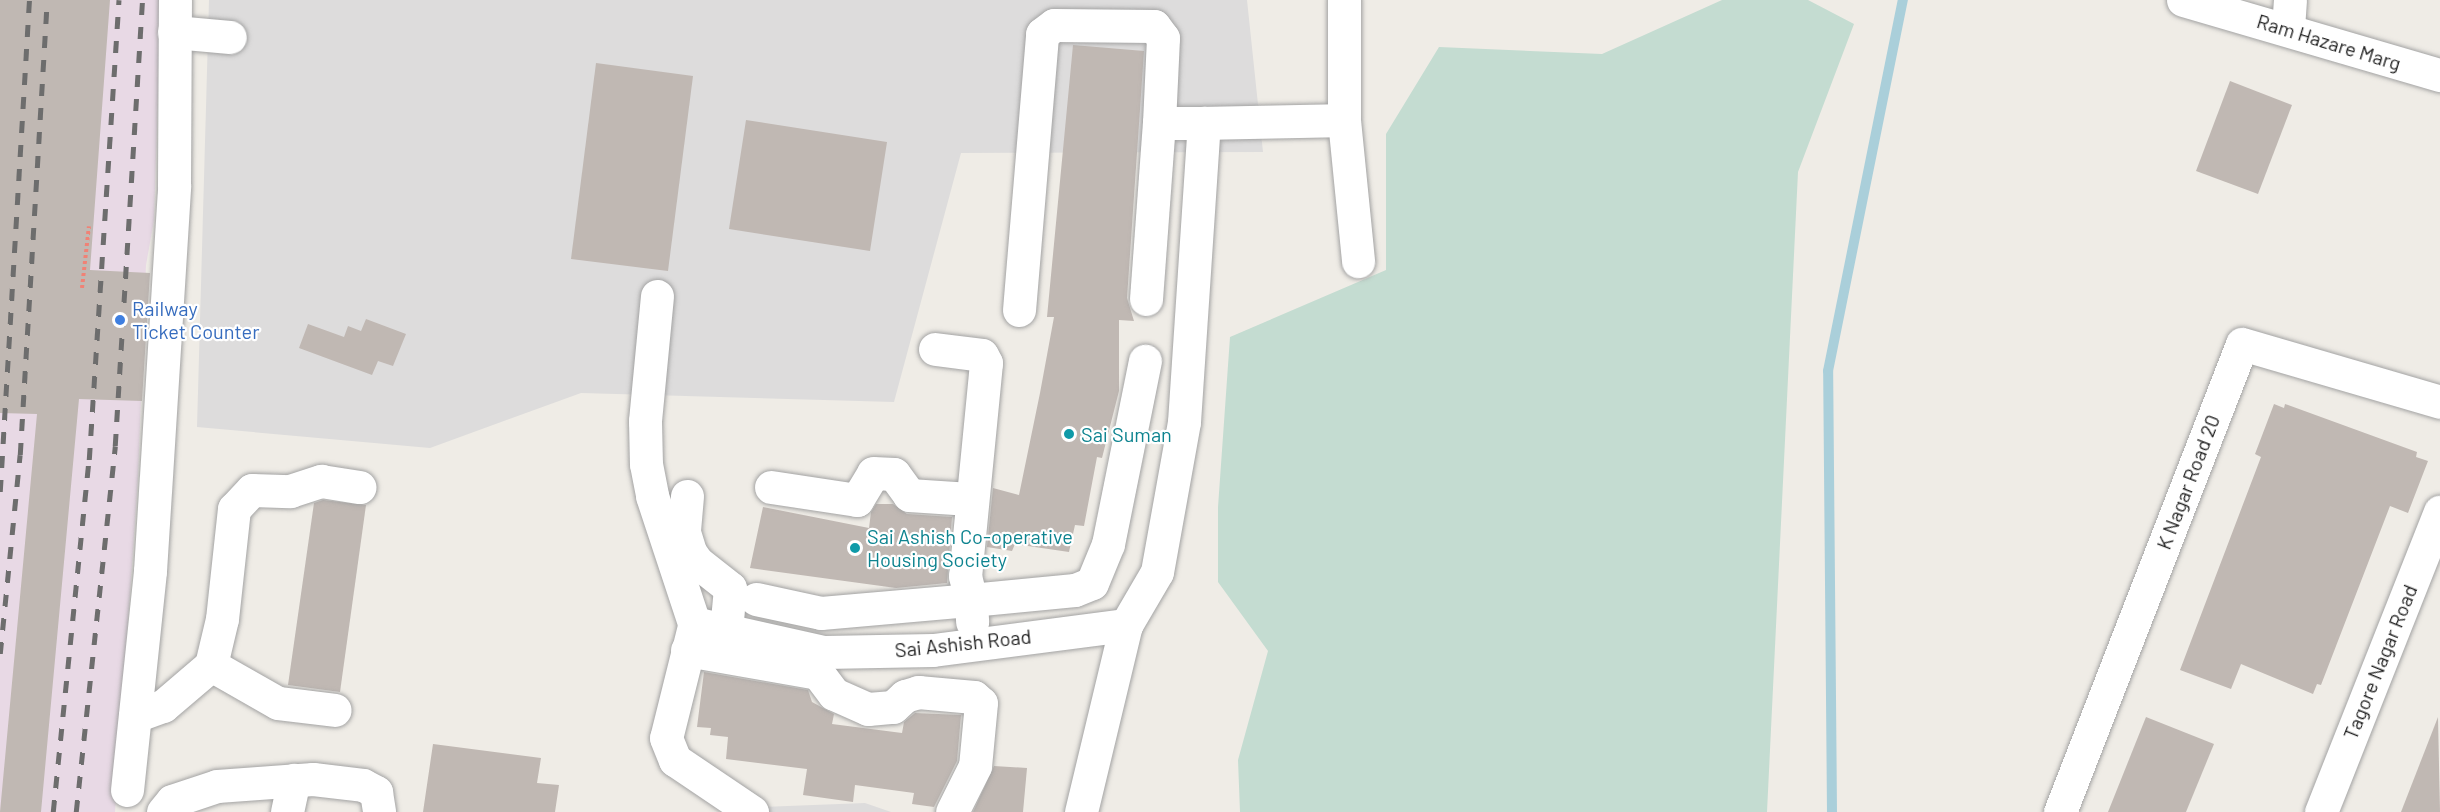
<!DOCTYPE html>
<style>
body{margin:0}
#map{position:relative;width:2440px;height:812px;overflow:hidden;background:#efece6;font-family:Barlow,sans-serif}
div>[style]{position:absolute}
.residential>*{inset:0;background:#dddcdc}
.industrial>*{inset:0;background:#e8d9e5}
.wetland>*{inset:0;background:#c4dcd1}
.stream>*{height:10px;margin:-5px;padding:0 5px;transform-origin:5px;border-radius:5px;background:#aacfda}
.building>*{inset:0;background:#c0b8b3}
.path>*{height:4px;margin-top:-2px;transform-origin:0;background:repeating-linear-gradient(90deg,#f08276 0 3px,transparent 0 6px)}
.roads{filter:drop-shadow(0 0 2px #a3a3a3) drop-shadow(0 0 2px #a3a3a3)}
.minor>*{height:33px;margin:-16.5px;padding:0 16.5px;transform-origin:16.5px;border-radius:16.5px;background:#fff}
.rail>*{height:4.5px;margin-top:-2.25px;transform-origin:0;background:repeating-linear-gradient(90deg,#6d6d6d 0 12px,transparent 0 24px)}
.dots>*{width:16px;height:16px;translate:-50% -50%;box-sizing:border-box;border:3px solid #fff;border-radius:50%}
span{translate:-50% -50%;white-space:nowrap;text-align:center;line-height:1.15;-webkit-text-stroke:4.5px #fff;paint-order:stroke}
.street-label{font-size:20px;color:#1f1f1f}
.shop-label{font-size:20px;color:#366cbe}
.left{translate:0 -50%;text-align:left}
.culture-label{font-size:20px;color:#0d838f}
</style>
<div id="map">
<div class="residential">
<i style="clip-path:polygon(209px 0,1247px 0,1263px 152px,961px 153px,894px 402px,581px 393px,430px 448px,197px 427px)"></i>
<i style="clip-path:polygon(865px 803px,891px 812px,737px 812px,738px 808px)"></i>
</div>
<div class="industrial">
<i style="clip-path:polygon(0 0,161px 0,154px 220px,146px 265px,138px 478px,115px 812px,0 812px)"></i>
</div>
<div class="wetland">
<i style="clip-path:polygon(1722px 0,1808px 0,1854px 24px,1798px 172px,1767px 812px,1240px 812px,1238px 760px,1268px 651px,1218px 582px,1218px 507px,1230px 337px,1386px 270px,1386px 134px,1439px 47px,1602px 54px)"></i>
</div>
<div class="stream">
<i style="left:1832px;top:812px;width:441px;rotate:-90.5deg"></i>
<i style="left:1828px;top:371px;width:379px;rotate:-78.6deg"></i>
</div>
<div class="building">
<i style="clip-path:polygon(0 0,110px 0,90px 270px,150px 273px,142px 401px,79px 399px,41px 812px,0 812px,37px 414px,0 413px)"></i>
<i style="clip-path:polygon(1073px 45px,1144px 51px,1127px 298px,1134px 321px,1119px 320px,1119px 391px,1102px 458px,1097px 457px,1084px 526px,1075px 525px,1069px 552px,1015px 544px,1012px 551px,987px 547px,993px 488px,1019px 495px,1040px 393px,1054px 317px,1047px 317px)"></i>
<i style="clip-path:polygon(596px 63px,693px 76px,668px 271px,571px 259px)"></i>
<i style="clip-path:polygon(2230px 81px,2292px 105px,2258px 194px,2196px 171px)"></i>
<i style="clip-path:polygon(746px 120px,887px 142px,870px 251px,729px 229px)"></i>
<i style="clip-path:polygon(366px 319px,406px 334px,393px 366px,378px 361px,372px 375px,299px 348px,308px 324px,344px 337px,348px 326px,361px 331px)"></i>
<i style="clip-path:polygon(2274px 404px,2284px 408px,2285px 404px,2417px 452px,2416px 457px,2428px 461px,2408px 513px,2390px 506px,2321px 685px,2317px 684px,2313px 694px,2241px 664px,2231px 689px,2180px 670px,2261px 457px,2255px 454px)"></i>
<i style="clip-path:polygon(323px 500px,366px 505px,340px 692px,288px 685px,314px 503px)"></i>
<i style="clip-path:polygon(876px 504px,893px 504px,907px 514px,952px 517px,947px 583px,896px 588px,750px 568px,763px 507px,869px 528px,871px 512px)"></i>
<i style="clip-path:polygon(704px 672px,808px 690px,812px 702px,834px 714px,832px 724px,902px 733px,904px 722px,915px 713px,961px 715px,957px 761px,934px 807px,912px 804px,914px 793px,855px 785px,853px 802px,803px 795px,807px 769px,726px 759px,728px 737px,710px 735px,711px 728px,697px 727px)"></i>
<i style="clip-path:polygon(2146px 717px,2214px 744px,2186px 812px,2108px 812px)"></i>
<i style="clip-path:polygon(2438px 717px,2440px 812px,2401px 812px)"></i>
<i style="clip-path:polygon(433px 744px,541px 758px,537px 783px,559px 785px,555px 812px,423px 812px)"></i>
<i style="clip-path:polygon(994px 766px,1027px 768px,1023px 812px,973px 812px)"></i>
</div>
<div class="path">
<i style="left:82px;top:288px;width:62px;rotate:-83.6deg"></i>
</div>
<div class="roads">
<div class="minor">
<i style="left:2183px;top:0;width:268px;rotate:16.3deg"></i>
<i style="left:2288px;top:28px;width:28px;rotate:-86deg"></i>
<i style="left:174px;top:32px;width:56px;rotate:5.1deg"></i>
<i style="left:1344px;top:120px;width:142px;rotate:84.3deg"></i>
<i style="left:657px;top:296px;width:126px;rotate:95.5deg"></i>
<i style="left:645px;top:421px;width:43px;rotate:88.7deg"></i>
<i style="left:646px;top:464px;width:33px;rotate:79deg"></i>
<i style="left:652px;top:496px;width:134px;rotate:71.7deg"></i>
<i style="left:1146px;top:299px;width:176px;rotate:-85.8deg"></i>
<i style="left:1019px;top:310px;width:277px;rotate:-85.2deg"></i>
<i style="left:1042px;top:34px;width:15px;rotate:-37deg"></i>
<i style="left:1054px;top:25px;width:100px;rotate:0.6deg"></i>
<i style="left:1154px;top:26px;width:15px;rotate:53deg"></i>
<i style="left:1163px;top:38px;width:85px;rotate:92.7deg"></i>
<i style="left:1159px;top:123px;width:45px"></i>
<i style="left:935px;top:349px;width:47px;rotate:7.3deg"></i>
<i style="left:982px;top:355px;width:9px;rotate:63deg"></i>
<i style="left:986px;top:363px;width:214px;rotate:95.6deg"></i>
<i style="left:965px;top:576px;width:25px;rotate:76deg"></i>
<i style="left:971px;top:600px;width:104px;rotate:-5.5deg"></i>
<i style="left:1075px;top:590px;width:18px;rotate:-22deg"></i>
<i style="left:1092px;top:583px;width:42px;rotate:-67.7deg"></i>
<i style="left:1108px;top:544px;width:187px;rotate:-78.6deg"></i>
<i style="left:771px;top:487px;width:87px;rotate:8.6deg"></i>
<i style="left:857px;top:500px;width:31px;rotate:-59deg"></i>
<i style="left:873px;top:473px;width:21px;rotate:3deg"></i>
<i style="left:894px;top:474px;width:26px;rotate:54deg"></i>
<i style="left:909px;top:495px;width:61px;rotate:3.8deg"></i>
<i style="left:687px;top:496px;width:36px;rotate:95deg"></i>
<i style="left:684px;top:532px;width:21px;rotate:73deg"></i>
<i style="left:690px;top:552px;width:12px;rotate:55deg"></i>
<i style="left:697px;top:562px;width:42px;rotate:38.2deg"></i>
<i style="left:730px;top:588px;width:42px;rotate:95.4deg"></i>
<i style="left:756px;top:599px;width:66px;rotate:12.2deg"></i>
<i style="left:821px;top:613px;width:151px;rotate:-5deg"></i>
<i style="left:971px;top:600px;width:22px;rotate:87deg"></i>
<i style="left:694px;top:623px;width:133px;rotate:12.6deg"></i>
<i style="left:824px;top:652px;width:109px;rotate:-1.1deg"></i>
<i style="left:933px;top:650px;width:195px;rotate:-7.4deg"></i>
<i style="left:693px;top:630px;width:111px;rotate:104deg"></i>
<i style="left:666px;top:738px;width:24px;rotate:68deg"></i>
<i style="left:675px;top:760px;width:93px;rotate:34deg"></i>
<i style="left:687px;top:650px;width:133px;rotate:10deg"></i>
<i style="left:818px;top:673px;width:26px;rotate:53deg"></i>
<i style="left:834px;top:694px;width:37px;rotate:24deg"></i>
<i style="left:868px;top:709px;width:25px;rotate:-5deg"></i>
<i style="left:893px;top:707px;width:16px;rotate:-43deg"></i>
<i style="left:905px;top:696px;width:14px;rotate:-17deg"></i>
<i style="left:918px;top:692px;width:56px;rotate:5.1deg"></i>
<i style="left:974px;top:697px;width:9px;rotate:41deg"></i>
<i style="left:981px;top:703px;width:63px;rotate:95.4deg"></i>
<i style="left:975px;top:766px;width:51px;rotate:116.6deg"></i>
<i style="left:211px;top:665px;width:77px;rotate:29.6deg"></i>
<i style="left:278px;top:703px;width:57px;rotate:7deg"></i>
<i style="left:135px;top:716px;width:30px;rotate:-20deg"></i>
<i style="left:163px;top:706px;width:63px;rotate:-40.5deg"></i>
<i style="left:211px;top:665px;width:47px;rotate:-76.6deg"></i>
<i style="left:222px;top:619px;width:111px;rotate:-83.8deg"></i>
<i style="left:234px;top:509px;width:26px;rotate:-47deg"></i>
<i style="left:252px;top:490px;width:38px;rotate:2deg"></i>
<i style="left:290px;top:491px;width:33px;rotate:-18deg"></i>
<i style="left:321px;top:481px;width:39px;rotate:9deg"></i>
<i style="left:127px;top:790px;width:220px;rotate:-84deg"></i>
<i style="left:150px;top:571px;width:386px;rotate:-86.4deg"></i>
<i style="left:174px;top:186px;width:186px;rotate:-89.7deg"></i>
<i style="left:163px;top:812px;width:14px;rotate:-51deg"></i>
<i style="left:172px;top:801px;width:47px;rotate:-18.4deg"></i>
<i style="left:217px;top:786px;width:96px;rotate:-4.2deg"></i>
<i style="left:313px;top:779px;width:50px;rotate:6.8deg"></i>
<i style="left:363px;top:785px;width:15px;rotate:28deg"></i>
<i style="left:376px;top:792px;width:20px;rotate:81deg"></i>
<i style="left:287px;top:812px;width:33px;rotate:-78deg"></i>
<i style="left:1081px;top:812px;width:192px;rotate:-76.5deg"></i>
<i style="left:1126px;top:625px;width:61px;rotate:-59.7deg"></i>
<i style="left:1157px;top:572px;width:152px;rotate:-79.8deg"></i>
<i style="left:1184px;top:422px;width:300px;rotate:-86.2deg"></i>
<i style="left:1204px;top:123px;width:140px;rotate:-1.2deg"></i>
<i style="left:1344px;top:120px;width:120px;rotate:-90deg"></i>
<i style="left:2060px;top:812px;width:502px;rotate:-68.75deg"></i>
<i style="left:2242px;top:344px;width:206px;rotate:16.3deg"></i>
<i style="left:2321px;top:812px;width:323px;rotate:-68.4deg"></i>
</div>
</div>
<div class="rail">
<i style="left:0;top:492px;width:493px;rotate:-86.6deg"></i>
<i style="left:0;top:654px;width:200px;rotate:-84.3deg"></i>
<i style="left:20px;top:455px;width:456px;rotate:-86.6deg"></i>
<i style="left:53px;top:812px;width:354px;rotate:-84.2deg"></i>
<i style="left:89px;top:460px;width:461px;rotate:-86.3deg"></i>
<i style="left:76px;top:812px;width:368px;rotate:-83.9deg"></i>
<i style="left:115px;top:446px;width:447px;rotate:-86.5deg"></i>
</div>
<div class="dots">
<i style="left:120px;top:320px;background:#3f7fe0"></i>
<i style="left:1069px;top:434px;background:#0f9aa8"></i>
<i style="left:855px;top:548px;background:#0f9aa8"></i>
</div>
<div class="street-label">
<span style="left:2329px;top:42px;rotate:17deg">Ram Hazare Marg</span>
<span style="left:2188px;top:482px;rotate:-69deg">K Nagar Road 20</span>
<span style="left:963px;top:643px;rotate:-6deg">Sai Ashish Road</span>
<span style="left:2380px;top:662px;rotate:-68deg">Tagore Nagar Road</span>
</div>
<div class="shop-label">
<span class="left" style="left:132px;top:320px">Railway<br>Ticket Counter</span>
</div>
<div class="culture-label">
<span class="left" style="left:1081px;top:434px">Sai Suman</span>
<span class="left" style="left:867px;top:548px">Sai Ashish Co-operative<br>Housing Society</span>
</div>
</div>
